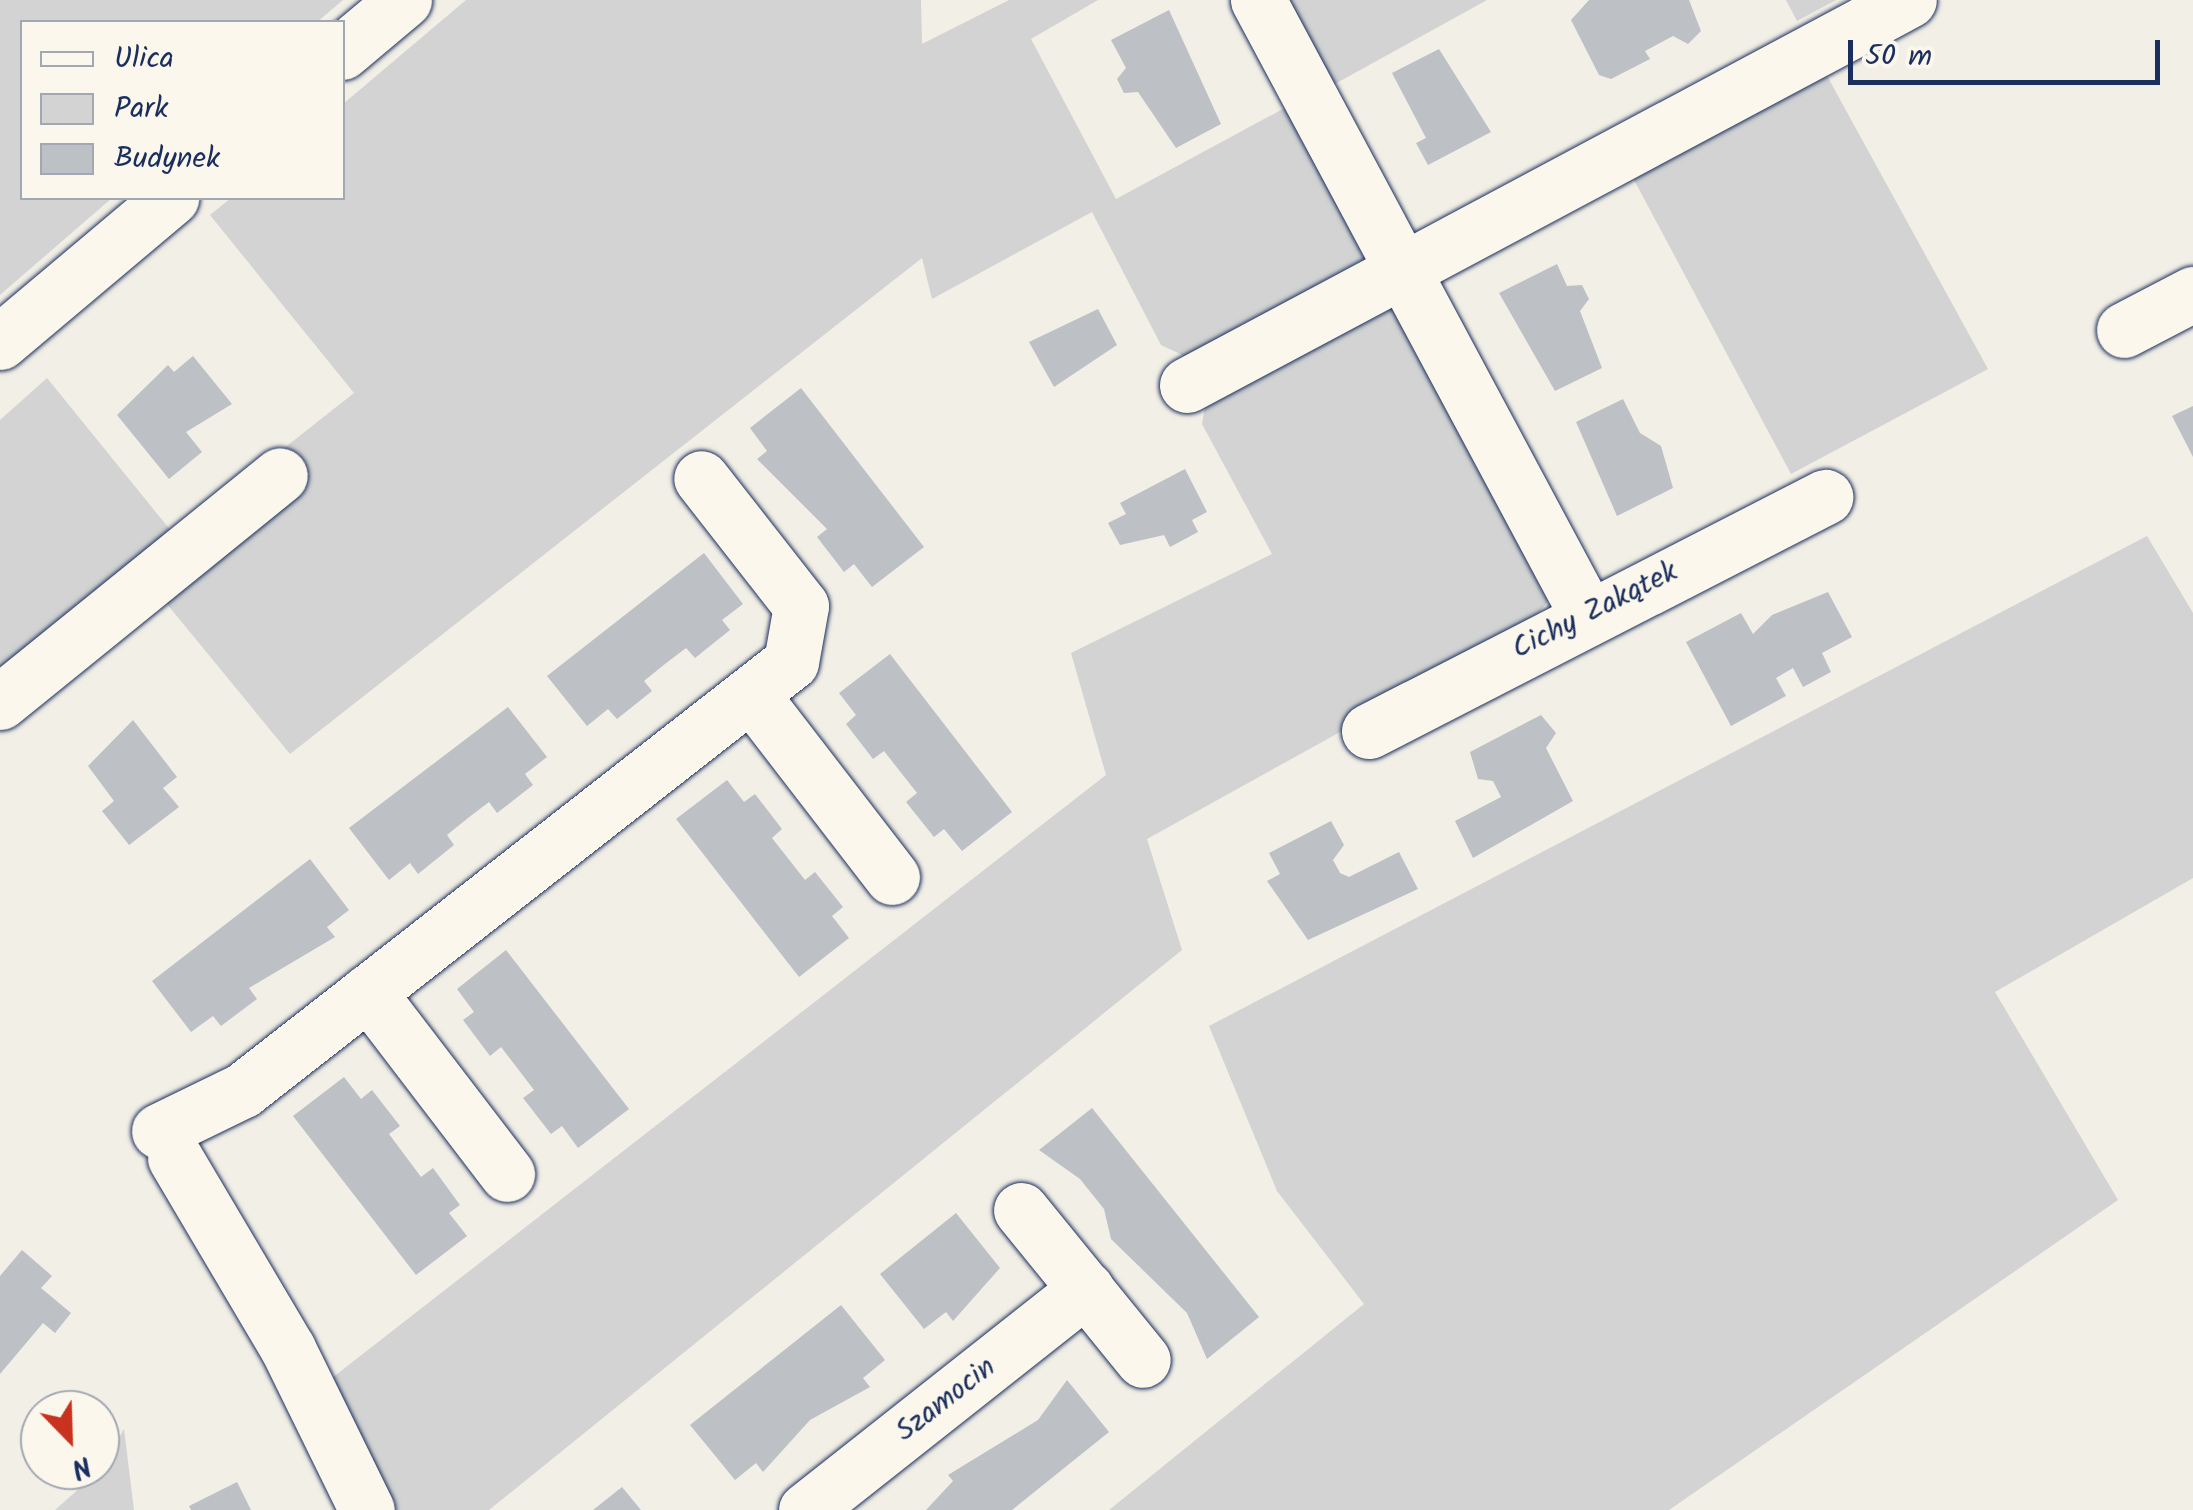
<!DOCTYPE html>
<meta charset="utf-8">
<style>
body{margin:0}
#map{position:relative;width:2193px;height:1510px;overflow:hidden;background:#f2efe6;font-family:Kalam,sans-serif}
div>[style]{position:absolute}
.green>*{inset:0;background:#d2d3d2}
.building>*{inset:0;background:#bdc0c4}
.roads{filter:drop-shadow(0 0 2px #1b2f5e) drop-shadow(0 0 2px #1b2f5e)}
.minor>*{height:55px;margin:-27.5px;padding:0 27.5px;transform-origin:27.5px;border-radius:27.5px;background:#fbf7ec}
span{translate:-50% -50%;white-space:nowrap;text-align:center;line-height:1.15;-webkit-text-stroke:8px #fbf7ec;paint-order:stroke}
.street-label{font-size:30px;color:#1b2f5e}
.legend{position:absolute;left:20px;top:20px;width:325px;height:180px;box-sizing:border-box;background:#fbf7ec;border:2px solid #a1a7b3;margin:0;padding:12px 18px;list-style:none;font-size:30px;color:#1b2f5e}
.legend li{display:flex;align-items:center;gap:20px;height:50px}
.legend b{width:50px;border:2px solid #a1a7b3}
.north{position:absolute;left:20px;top:1390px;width:100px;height:100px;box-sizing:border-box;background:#fbf7ec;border:2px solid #a1a7b3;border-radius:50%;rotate:157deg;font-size:28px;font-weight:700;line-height:40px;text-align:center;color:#1b2f5e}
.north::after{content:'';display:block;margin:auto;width:35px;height:45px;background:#c8321e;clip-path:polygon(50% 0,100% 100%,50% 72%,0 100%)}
.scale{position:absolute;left:1848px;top:40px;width:312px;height:45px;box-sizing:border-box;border:5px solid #1b2f5e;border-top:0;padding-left:12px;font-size:30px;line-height:35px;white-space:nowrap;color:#1b2f5e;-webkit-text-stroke:8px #fbf7ec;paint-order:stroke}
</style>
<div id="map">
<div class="green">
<i style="clip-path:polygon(0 0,343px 0,317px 22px,22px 22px,22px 198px,112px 198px,0 295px)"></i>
<i style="clip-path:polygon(466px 0,921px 0,922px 44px,1009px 0,1098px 0,1031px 39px,1116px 199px,1292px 104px,1368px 258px,1193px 360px,1161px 345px,1092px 212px,932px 299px,922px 258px,290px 754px,162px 598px,307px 480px,283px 449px,354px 393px,210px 215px,231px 198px,342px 198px,343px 104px)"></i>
<i style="clip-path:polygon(1288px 0,1487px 0,1333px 85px)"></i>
<i style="clip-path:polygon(1786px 0,1836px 0,1797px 21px)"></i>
<i style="clip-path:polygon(1826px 74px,1988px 369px,1791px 474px,1633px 178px)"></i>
<i style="clip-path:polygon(1386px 306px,1408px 314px,1544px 565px,1548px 601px,1526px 629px,1147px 839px,1182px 950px,489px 1510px,386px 1510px,323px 1385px,1106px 775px,1071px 653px,1272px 554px,1202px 424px,1207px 393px)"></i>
<i style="clip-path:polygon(47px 378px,176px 537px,0 679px,0 420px)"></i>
<i style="clip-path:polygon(2147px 536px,2193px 613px,2193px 878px,1995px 992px,2118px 1200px,1669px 1510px,1109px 1510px,1364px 1304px,1277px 1191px,1209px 1026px)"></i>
<i style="clip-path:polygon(124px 1429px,134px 1510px,55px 1510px,100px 1470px)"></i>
</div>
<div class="building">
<i style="clip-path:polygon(1589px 0,1689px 0,1701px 31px,1688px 44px,1673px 36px,1645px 51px,1650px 59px,1611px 79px,1599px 75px,1571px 20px)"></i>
<i style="clip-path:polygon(1169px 10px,1221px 124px,1176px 148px,1138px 92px,1124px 93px,1117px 79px,1126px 68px,1111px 40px)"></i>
<i style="clip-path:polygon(1439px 49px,1491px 132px,1428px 165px,1416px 143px,1426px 138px,1392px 73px)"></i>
<i style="clip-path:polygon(1557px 264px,1567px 286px,1582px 285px,1589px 299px,1580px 311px,1602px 368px,1555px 391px,1499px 293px)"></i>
<i style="clip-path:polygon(1098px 309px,1117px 345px,1054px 387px,1029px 342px)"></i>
<i style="clip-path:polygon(193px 356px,232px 404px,186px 432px,202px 452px,169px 479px,117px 415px,168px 365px,174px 372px)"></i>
<i style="clip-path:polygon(801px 388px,924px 547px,872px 587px,854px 564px,844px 572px,817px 537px,827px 529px,757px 459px,767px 451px,750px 428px)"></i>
<i style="clip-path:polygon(1623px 399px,1640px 433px,1661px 446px,1673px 488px,1617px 516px,1576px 422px)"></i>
<i style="clip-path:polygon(2193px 406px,2193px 457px,2172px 416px)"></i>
<i style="clip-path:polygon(1185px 469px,1207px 512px,1192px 520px,1198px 532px,1170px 547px,1164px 535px,1120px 545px,1108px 523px,1126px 514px,1120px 503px)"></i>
<i style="clip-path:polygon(704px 553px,743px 604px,722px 620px,730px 630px,695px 658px,686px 648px,665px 664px,644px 681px,652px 691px,617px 719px,608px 709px,587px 726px,547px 676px)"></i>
<i style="clip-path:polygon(1828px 592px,1852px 637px,1822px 653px,1831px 672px,1803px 687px,1793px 668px,1776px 678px,1786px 696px,1731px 726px,1686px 642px,1741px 613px,1753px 634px,1772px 615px)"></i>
<i style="clip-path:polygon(890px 654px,1012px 812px,962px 851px,944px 829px,934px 837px,906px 802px,917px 793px,884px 751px,873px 759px,846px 724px,856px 715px,839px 693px)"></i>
<i style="clip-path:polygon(508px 707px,547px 757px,525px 774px,533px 785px,497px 813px,489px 802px,468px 818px,447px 835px,454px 845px,418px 874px,410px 863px,389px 880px,349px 828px)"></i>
<i style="clip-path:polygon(1541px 715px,1556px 733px,1546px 748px,1573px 801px,1473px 858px,1455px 821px,1501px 797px,1493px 781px,1478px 779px,1470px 752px)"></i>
<i style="clip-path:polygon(133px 720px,177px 777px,163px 788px,179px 807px,129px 845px,102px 811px,114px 801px,88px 766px)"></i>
<i style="clip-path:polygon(727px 780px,744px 802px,755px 794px,782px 829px,772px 838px,805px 880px,815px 872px,843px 907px,832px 916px,849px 938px,799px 977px,676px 819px)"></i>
<i style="clip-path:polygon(1331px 821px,1344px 845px,1333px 860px,1340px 873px,1349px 877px,1399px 852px,1418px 889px,1308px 940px,1267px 881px,1280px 874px,1269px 853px)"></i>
<i style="clip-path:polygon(310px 859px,349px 910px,327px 927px,335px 937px,249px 988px,257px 999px,221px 1026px,213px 1016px,191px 1032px,152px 981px)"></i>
<i style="clip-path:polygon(506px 950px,629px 1109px,578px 1148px,562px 1126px,551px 1134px,523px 1098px,534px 1090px,501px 1047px,490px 1056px,463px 1020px,474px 1012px,457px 989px)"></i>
<i style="clip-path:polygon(344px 1077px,361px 1099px,372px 1090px,400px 1126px,389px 1134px,421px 1177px,433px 1168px,460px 1205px,449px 1213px,467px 1236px,416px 1275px,293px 1116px)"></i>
<i style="clip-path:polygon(1092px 1108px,1259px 1317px,1207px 1359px,1187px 1313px,1111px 1239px,1104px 1209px,1080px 1179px,1039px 1150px)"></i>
<i style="clip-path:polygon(956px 1213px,1000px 1268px,953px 1321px,946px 1312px,924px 1329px,880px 1274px)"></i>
<i style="clip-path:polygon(22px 1250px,52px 1276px,41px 1288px,71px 1313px,55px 1333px,43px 1323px,0 1374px,0 1276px)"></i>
<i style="clip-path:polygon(841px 1305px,885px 1360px,863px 1378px,870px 1387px,810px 1420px,763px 1472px,756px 1463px,735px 1480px,690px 1425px)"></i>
<i style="clip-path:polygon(1067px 1380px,1109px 1432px,1012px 1510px,926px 1510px,953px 1481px,948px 1475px,1038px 1420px)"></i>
<i style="clip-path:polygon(237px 1482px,251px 1510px,191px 1510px,189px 1506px)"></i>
<i style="clip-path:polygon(622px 1487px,641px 1510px,593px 1510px)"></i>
</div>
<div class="roads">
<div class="minor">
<i style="left:1258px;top:0;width:695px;rotate:61.85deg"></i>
<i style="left:342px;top:52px;width:81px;rotate:-40deg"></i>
<i style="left:2124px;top:330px;width:78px;rotate:-27.6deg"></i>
<i style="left:0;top:342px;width:224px;rotate:-40.1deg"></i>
<i style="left:1187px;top:385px;width:818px;rotate:-28.07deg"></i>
<i style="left:751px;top:694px;width:231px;rotate:52.4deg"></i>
<i style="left:0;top:702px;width:360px;rotate:-39deg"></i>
<i style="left:1369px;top:731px;width:513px;rotate:-27.16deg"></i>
<i style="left:368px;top:992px;width:229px;rotate:52.6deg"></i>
<i style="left:159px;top:1131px;width:93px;rotate:-26deg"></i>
<i style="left:243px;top:1090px;width:695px;rotate:-37.99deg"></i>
<i style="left:791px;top:662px;width:57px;rotate:-79.9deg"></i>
<i style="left:801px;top:606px;width:162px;rotate:-128deg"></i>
<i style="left:175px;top:1158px;width:222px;rotate:59.4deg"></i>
<i style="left:288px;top:1349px;width:179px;rotate:63.9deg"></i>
<i style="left:1021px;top:1210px;width:193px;rotate:50.9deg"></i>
<i style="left:806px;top:1510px;width:357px;rotate:-38.3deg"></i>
</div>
</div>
<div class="street-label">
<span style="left:1595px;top:611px;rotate:-27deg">Cichy Zakątek</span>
<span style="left:946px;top:1400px;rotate:-38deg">Szamocin</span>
</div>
<ul class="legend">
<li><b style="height:12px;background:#fbf7ec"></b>Ulica</li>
<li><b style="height:28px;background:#d2d3d2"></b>Park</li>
<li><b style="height:28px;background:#bdc0c4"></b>Budynek</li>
</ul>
<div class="north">N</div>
<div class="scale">50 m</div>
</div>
